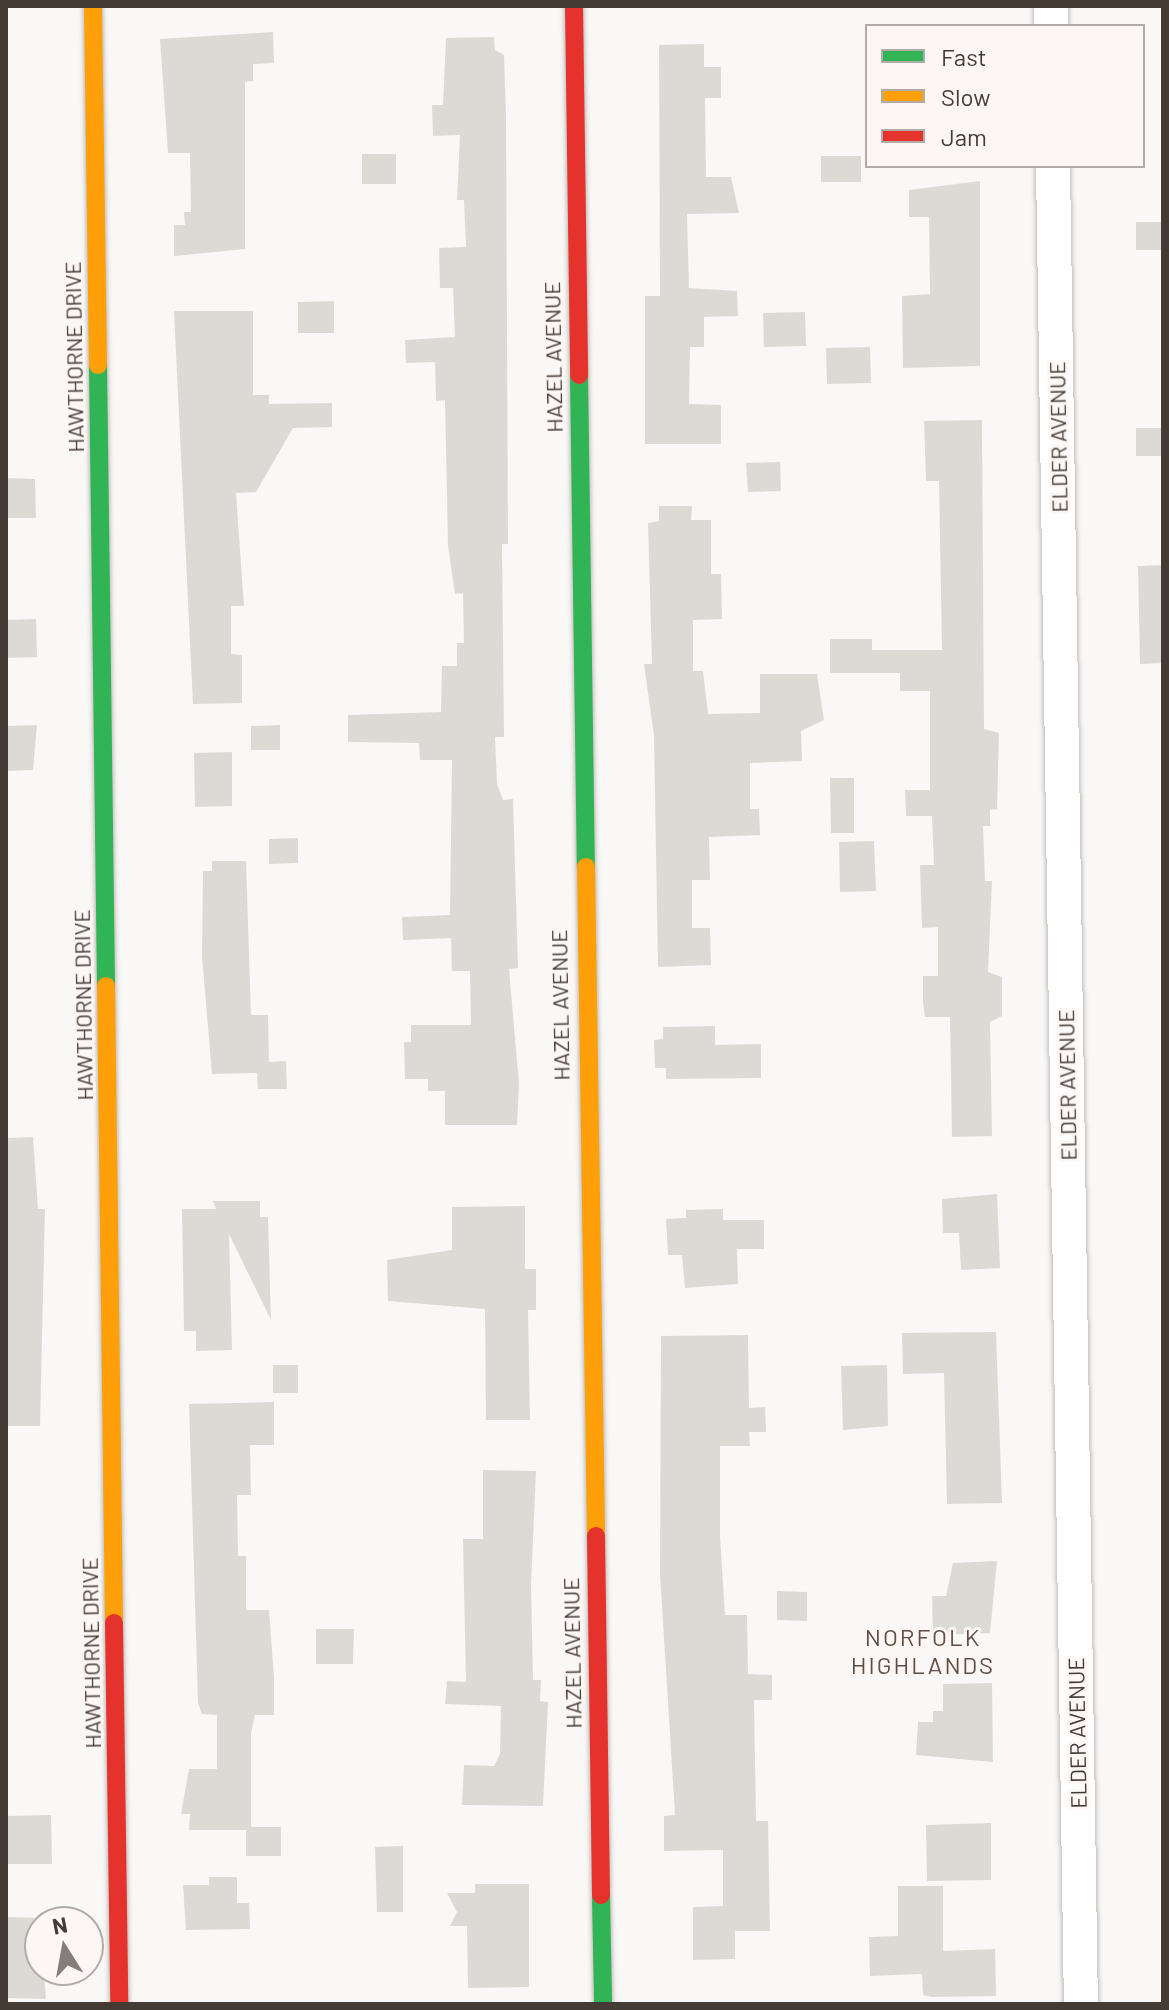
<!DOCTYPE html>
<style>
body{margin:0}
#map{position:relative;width:1169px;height:2010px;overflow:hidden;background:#faf8f6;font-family:Barlow,sans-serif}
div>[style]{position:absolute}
.building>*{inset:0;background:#dcdad5}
.roads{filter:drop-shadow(0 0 2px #c1bdba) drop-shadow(0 0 2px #c1bdba)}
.street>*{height:34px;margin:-17px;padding:0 17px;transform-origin:17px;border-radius:17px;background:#fefefe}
.fast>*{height:18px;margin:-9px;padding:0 9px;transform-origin:9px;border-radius:9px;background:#30b455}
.slow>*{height:18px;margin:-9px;padding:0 9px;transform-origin:9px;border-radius:9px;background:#ff9f0a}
.jam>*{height:18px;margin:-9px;padding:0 9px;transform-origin:9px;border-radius:9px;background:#e5322d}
span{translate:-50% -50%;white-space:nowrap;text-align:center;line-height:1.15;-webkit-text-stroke:6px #fcf7f4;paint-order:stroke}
.street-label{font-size:22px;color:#443b35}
.neighbourhood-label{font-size:24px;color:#604e42;letter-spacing:2px}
.frame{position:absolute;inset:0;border:8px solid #443b35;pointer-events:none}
.legend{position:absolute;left:865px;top:24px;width:280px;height:144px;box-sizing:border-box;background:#fcf7f4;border:2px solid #b2aca8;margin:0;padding:10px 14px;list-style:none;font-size:24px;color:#443b35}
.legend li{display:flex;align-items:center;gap:16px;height:40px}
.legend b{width:40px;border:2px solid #b2aca8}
.north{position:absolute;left:24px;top:1906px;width:80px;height:80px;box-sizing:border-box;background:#fcf7f4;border:2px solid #b2aca8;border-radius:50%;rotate:349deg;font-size:22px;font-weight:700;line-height:32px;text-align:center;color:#443b35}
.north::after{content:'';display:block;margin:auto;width:28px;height:36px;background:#847d79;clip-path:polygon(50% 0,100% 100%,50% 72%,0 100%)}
</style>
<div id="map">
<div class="building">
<i style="clip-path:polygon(273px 32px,274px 63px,253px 64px,253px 81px,245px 82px,245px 249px,174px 256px,174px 225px,185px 225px,184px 212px,191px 212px,190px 153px,168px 153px,160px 39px)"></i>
<i style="clip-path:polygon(494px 37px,495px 50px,504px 55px,506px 116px,508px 544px,502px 544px,504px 737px,495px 737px,497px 784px,503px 800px,513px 799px,518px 968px,509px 969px,519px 1084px,517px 1125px,445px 1125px,445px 1091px,428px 1091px,428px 1079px,405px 1079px,404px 1042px,411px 1042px,411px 1025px,471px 1025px,470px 971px,452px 971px,451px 938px,403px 940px,402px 917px,450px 915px,452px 760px,420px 760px,419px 743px,348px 742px,348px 715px,441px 712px,442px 666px,457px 666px,457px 643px,464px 643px,463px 593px,455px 594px,448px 546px,445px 400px,436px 401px,435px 362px,406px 363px,405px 340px,455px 337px,453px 288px,440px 288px,439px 248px,466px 247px,464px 200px,457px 200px,460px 135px,433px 136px,432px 105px,443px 105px,446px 38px)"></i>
<i style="clip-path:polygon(704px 44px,704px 67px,721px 67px,721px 98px,705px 98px,706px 177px,731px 177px,739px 213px,687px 214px,689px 288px,737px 291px,738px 316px,704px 317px,704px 347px,690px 347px,689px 404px,721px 405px,721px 444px,645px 444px,645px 296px,660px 296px,659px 45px)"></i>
<i style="clip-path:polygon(362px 154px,396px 154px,396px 184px,362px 184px)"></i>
<i style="clip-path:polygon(821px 156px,861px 156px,861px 182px,821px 182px)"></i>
<i style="clip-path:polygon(980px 181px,980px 366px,903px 368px,902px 296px,930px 294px,929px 217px,909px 217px,909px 190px)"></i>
<i style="clip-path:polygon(1136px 222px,1163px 222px,1163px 250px,1136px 250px)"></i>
<i style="clip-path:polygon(334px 301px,334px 333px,298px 333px,298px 302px)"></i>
<i style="clip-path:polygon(174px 311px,253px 311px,253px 395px,269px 395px,269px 404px,332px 403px,332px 427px,293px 428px,256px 492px,236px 493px,244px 606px,231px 606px,231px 654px,242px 655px,242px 703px,193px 704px)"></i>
<i style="clip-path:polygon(805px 312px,806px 346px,764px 347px,763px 313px)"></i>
<i style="clip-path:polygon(870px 347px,871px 383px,827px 384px,826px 348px)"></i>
<i style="clip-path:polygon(982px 420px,984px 729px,999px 733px,997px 809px,990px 810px,990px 826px,983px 826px,985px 881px,992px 881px,988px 972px,1002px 977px,1002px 1016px,990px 1022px,992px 1136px,952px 1137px,950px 1017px,925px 1017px,923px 1003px,923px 976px,938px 976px,938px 927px,922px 928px,920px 865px,934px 865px,932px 816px,906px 816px,905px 790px,930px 790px,930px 691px,900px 691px,900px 673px,830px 673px,830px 639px,872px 639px,872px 650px,942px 650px,939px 481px,926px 481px,924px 421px)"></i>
<i style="clip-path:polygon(1136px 428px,1163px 428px,1163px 456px,1136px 456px)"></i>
<i style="clip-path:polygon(780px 462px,781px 491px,748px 492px,746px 463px)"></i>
<i style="clip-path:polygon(6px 478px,35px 479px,36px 518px,6px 518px)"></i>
<i style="clip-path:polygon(659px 506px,692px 506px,691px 520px,711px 520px,711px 574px,721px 574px,722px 619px,693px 620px,693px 671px,703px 671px,708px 714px,760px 713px,760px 674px,817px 674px,824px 720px,801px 731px,802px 761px,750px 763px,750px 809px,759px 809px,760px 835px,709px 837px,710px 880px,692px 880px,692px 928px,710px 928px,711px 965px,658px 967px,654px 736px,644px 664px,652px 664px,648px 523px,659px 521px)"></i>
<i style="clip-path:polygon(1163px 565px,1163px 663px,1140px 664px,1138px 566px)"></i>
<i style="clip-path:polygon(36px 619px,37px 657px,6px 658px,6px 620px)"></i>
<i style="clip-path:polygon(37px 725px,33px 770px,6px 771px,6px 726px)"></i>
<i style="clip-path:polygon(280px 725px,280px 750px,251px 750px,251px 726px)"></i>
<i style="clip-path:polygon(232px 752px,232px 806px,195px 807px,194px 753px)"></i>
<i style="clip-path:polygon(830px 778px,854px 778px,854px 833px,831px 833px)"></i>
<i style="clip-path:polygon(298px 838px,298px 863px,269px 864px,269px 839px)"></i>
<i style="clip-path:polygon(874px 841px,876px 891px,840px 892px,839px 842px)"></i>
<i style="clip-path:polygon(212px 861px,246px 861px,251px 1015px,268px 1015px,269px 1062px,286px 1061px,287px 1089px,258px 1089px,257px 1073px,212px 1074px,202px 956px,203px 871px,212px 871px)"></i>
<i style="clip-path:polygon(715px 1026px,715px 1045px,761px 1044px,761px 1078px,666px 1079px,666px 1068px,655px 1068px,654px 1040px,663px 1039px,663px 1027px)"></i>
<i style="clip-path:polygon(33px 1137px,38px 1209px,45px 1209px,40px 1426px,6px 1426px,6px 1138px)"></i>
<i style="clip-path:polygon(997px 1194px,1000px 1268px,961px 1270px,959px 1233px,943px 1233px,942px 1199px)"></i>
<i style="clip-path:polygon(213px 1201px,260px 1201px,260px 1217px,268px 1217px,271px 1320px,229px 1234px,232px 1350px,196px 1351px,196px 1331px,184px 1331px,182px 1209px,216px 1209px)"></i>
<i style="clip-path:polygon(525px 1206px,525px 1269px,536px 1269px,536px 1310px,528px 1310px,530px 1420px,486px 1420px,485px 1309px,388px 1301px,387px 1260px,452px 1250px,452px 1207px)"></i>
<i style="clip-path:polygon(723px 1209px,723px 1220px,764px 1220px,764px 1249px,737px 1249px,738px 1284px,685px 1288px,682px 1255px,668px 1255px,666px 1219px,686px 1218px,686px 1210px)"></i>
<i style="clip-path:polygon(996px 1332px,1002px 1503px,947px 1504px,944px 1373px,903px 1374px,902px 1333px)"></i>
<i style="clip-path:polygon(748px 1335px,749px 1408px,765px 1407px,766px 1432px,749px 1432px,750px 1446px,720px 1446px,720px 1536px,725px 1615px,747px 1615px,748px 1674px,772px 1675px,772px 1700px,754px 1700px,756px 1821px,768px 1821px,770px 1931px,735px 1931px,735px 1959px,693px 1960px,693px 1907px,723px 1906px,723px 1850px,664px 1851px,664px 1816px,675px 1815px,660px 1574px,661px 1336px)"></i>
<i style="clip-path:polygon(273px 1365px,298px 1365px,298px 1393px,273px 1393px)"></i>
<i style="clip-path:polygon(887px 1365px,888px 1426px,843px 1430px,841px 1366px)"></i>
<i style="clip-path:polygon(274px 1402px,274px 1445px,250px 1445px,251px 1495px,237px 1495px,238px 1556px,246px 1556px,246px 1610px,269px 1610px,274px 1678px,274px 1715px,255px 1715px,251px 1733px,251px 1827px,281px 1827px,281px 1856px,246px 1856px,246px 1830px,189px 1830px,190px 1814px,181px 1814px,189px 1769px,217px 1769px,217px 1715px,202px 1714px,198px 1703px,189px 1404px)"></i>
<i style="clip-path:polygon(483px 1470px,536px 1471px,531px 1584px,533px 1680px,541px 1680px,540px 1701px,548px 1702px,543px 1806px,462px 1805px,464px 1765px,494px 1766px,500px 1754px,501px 1706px,445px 1704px,447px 1681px,466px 1682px,463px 1539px,483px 1539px)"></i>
<i style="clip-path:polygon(997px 1561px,990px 1633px,933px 1635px,932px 1596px,946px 1596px,953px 1563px)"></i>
<i style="clip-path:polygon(777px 1591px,807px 1592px,807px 1621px,777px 1620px)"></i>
<i style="clip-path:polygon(316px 1629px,354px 1629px,353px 1664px,316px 1664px)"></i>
<i style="clip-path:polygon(992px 1683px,993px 1762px,916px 1755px,918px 1722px,933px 1722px,933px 1711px,943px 1711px,943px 1684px)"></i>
<i style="clip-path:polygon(51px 1815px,52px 1864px,6px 1864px,6px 1816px)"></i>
<i style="clip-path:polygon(991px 1823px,991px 1880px,927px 1881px,926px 1825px)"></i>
<i style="clip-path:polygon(403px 1846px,403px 1912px,377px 1912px,375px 1847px)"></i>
<i style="clip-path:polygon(209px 1877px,237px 1877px,237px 1903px,249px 1903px,250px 1929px,186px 1930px,183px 1885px,209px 1885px)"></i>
<i style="clip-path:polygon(475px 1884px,529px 1884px,529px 1987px,468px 1988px,467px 1926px,450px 1926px,457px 1912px,447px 1893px,475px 1893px)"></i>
<i style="clip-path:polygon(898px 1886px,943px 1886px,943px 1951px,995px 1949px,996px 1996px,932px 1997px,923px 1995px,922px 1974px,870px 1976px,869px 1937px,898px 1936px)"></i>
<i style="clip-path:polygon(6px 1917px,40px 1918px,46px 1999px,6px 1998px)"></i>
</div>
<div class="roads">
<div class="street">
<i style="left:1051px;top:6px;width:20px;rotate:90deg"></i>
<i style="left:1053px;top:166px;width:1838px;rotate:89.13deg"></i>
</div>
<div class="fast">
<i style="left:98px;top:365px;width:621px;rotate:89.26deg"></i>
<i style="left:579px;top:375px;width:492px;rotate:89.2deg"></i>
<i style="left:601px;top:1895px;width:109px;rotate:88.9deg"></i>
</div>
<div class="slow">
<i style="left:93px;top:6px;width:359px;rotate:89.2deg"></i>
<i style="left:586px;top:867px;width:669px;rotate:89.14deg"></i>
<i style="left:106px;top:986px;width:637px;rotate:89.28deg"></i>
</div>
<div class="jam">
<i style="left:574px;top:6px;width:369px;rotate:89.2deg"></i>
<i style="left:596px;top:1536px;width:359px;rotate:89.2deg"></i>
<i style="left:114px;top:1623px;width:381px;rotate:89.2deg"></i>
</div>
</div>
<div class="street-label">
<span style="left:74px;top:357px;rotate:-91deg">HAWTHORNE DRIVE</span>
<span style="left:553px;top:357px;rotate:-91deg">HAZEL AVENUE</span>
<span style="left:1058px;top:437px;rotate:-91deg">ELDER AVENUE</span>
<span style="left:83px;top:1005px;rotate:-91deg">HAWTHORNE DRIVE</span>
<span style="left:560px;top:1005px;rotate:-91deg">HAZEL AVENUE</span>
<span style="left:1067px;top:1085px;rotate:-91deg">ELDER AVENUE</span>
<span style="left:91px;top:1653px;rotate:-91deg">HAWTHORNE DRIVE</span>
<span style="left:572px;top:1653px;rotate:-91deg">HAZEL AVENUE</span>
<span style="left:1077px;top:1733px;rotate:-91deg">ELDER AVENUE</span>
</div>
<div class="neighbourhood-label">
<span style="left:923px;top:1651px">NORFOLK<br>HIGHLANDS</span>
</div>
<div class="frame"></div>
<ul class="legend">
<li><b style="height:10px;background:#30b455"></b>Fast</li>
<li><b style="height:10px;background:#ff9f0a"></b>Slow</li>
<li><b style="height:10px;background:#e5322d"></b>Jam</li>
</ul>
<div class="north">N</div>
</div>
